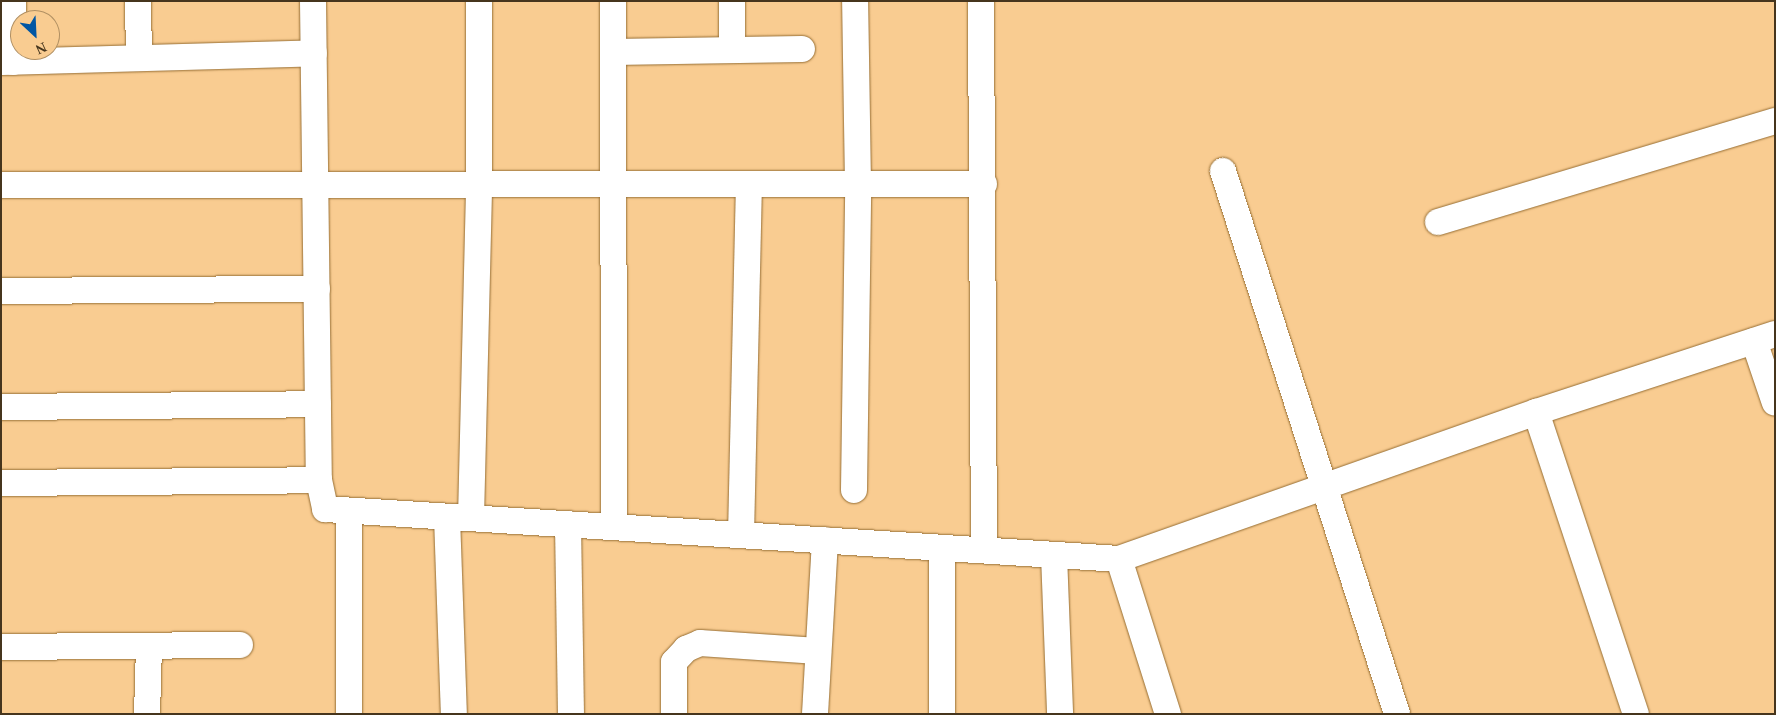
<!DOCTYPE html>
<style>
body{margin:0}
#map{position:relative;width:1776px;height:715px;overflow:hidden;background:#f9cc91;font-family:Georgia,serif}
div>[style]{position:absolute}
.roads{filter:drop-shadow(0 0 1px #966e34) drop-shadow(0 0 1px #966e34)}
.minor>*{height:26px;margin:-13px;padding:0 13px;transform-origin:13px;border-radius:13px;background:#fff}
span{translate:-50% -50%;white-space:nowrap;text-align:center;line-height:1.15;-webkit-text-stroke:5px #f9cc91;paint-order:stroke}
.frame{position:absolute;inset:0;border:2px solid #46351d;pointer-events:none}
.north{position:absolute;left:10px;top:10px;width:50px;height:50px;box-sizing:border-box;background:#f9cc91;border:1px solid #b19063;border-radius:50%;rotate:155deg;font-size:14px;font-weight:700;line-height:20px;text-align:center;color:#46351d}
.north::after{content:'';display:block;margin:auto;width:18px;height:22px;background:#0156a4;clip-path:polygon(50% 0,100% 100%,50% 72%,0 100%)}
</style>
<div id="map">
<div class="roads">
<div class="minor">
<i style="left:138px;top:1px;width:55px;rotate:89deg"></i>
<i style="left:313px;top:1px;width:479px;rotate:89.3deg"></i>
<i style="left:319px;top:480px;width:30px;rotate:78deg"></i>
<i style="left:325px;top:509px;width:796px;rotate:3.6deg"></i>
<i style="left:1119px;top:559px;width:442px;rotate:-19.4deg"></i>
<i style="left:1536px;top:412px;width:251px;rotate:-18.1deg"></i>
<i style="left:613px;top:1px;width:526px;rotate:89.89deg"></i>
<i style="left:981px;top:1px;width:549px;rotate:89.69deg"></i>
<i style="left:732px;top:50px;width:49px;rotate:-90deg"></i>
<i style="left:613px;top:52px;width:189px;rotate:-0.9deg"></i>
<i style="left:1px;top:62px;width:313px;rotate:-1.6deg"></i>
<i style="left:13px;top:62px;width:61px;rotate:-90deg"></i>
<i style="left:1223px;top:171px;width:570px;rotate:72.23deg"></i>
<i style="left:1px;top:185px;width:983px;rotate:-0.06deg"></i>
<i style="left:1438px;top:222px;width:352px;rotate:-16.7deg"></i>
<i style="left:1px;top:291px;width:316px;rotate:-0.4deg"></i>
<i style="left:1754px;top:341px;width:65px;rotate:71.3deg"></i>
<i style="left:1px;top:407px;width:317px;rotate:-0.5deg"></i>
<i style="left:1536px;top:412px;width:318px;rotate:71.7deg"></i>
<i style="left:1px;top:483px;width:318px;rotate:-0.5deg"></i>
<i style="left:854px;top:490px;width:305px;rotate:-89.2deg"></i>
<i style="left:858px;top:185px;width:184px;rotate:-90.9deg"></i>
<i style="left:447px;top:517px;width:197px;rotate:88deg"></i>
<i style="left:471px;top:518px;width:334px;rotate:-88.6deg"></i>
<i style="left:479px;top:184px;width:183px;rotate:-90deg"></i>
<i style="left:568px;top:524px;width:190px;rotate:89.1deg"></i>
<i style="left:741px;top:535px;width:350px;rotate:-88.7deg"></i>
<i style="left:1054px;top:555px;width:159px;rotate:87.8deg"></i>
<i style="left:1119px;top:559px;width:163px;rotate:72.5deg"></i>
<i style="left:1px;top:647px;width:239px;rotate:-0.5deg"></i>
<i style="left:147px;top:714px;width:68px;rotate:-88.3deg"></i>
<i style="left:349px;top:714px;width:203px;rotate:-90deg"></i>
<i style="left:674px;top:714px;width:52px;rotate:-90deg"></i>
<i style="left:674px;top:662px;width:18px;rotate:-47deg"></i>
<i style="left:686px;top:649px;width:15px;rotate:-23deg"></i>
<i style="left:700px;top:643px;width:118px;rotate:3.9deg"></i>
<i style="left:815px;top:714px;width:174px;rotate:-86.7deg"></i>
<i style="left:942px;top:714px;width:166px;rotate:-90deg"></i>
</div>
</div>
<div class="frame"></div>
<div class="north">N</div>
</div>
